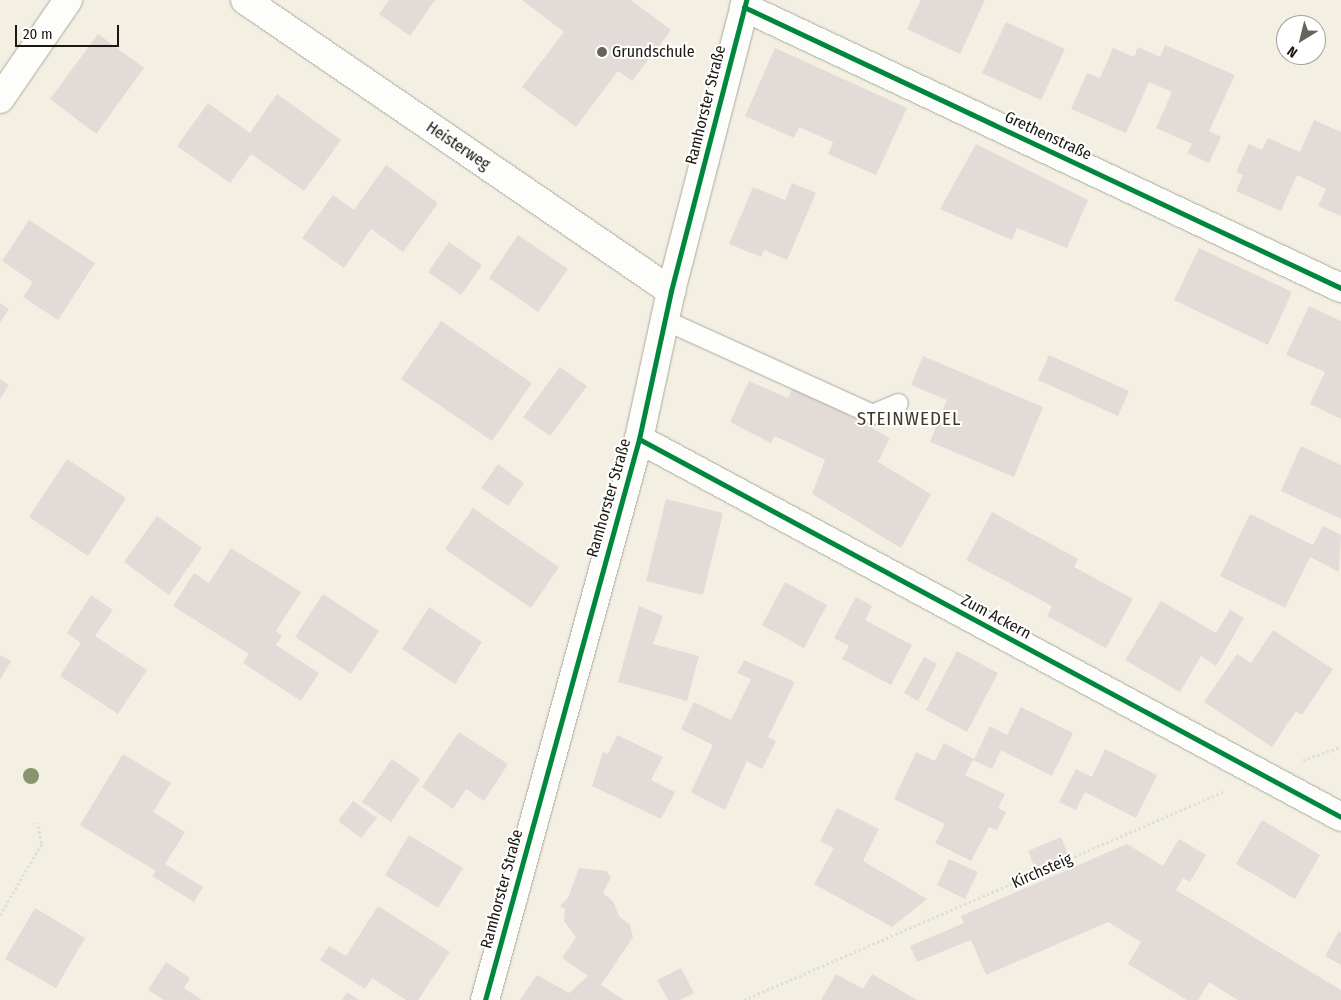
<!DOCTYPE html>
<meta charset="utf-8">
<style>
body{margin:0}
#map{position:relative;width:1341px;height:1000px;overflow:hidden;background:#f3f0e3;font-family:"Fira Sans Condensed",sans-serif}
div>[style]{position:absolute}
.building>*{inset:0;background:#e2dbd7}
.path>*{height:3px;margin-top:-1.5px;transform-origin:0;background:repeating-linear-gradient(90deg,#dfdeda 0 2.5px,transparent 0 5px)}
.roads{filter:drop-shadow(0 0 1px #aca89f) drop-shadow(0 0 1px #aca89f)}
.service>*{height:19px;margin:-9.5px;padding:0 9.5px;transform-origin:9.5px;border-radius:9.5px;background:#fdfdfb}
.minor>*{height:28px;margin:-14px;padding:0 14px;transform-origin:14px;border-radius:14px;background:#fdfdfb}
.cycleway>*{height:5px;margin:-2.5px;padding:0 2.5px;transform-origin:2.5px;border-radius:2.5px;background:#00873e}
.trees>*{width:16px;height:16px;margin:-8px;border-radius:50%;background:#88946c}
.dots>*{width:14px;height:14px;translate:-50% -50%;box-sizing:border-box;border:2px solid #fff;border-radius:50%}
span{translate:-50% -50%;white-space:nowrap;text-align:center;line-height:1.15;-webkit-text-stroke:4px #fff;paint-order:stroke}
.poi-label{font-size:16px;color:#1b1811}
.left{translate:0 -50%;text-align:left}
.street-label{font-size:16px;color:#1b1811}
.quarter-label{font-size:19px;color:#3f3a28;letter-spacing:1px}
.north{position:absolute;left:1276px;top:15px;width:50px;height:50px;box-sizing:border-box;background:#fff;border:1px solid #a4a3a0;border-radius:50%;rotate:216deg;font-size:14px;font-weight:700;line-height:20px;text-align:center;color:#1b1811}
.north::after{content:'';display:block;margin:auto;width:18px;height:22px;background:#67645a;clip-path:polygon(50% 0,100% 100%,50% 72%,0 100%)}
.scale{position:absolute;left:15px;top:25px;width:104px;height:22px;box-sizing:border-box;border:2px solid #1b1811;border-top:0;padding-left:6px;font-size:15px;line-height:18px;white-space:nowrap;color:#1b1811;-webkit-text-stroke:4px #fff;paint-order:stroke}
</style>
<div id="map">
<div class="building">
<i style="clip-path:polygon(389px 0,435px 0,410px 36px,379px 14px)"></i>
<i style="clip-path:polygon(522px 0,631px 0,671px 30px,632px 81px,618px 71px,576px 127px,522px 87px,564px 32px)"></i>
<i style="clip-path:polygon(921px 0,985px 0,960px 54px,907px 29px)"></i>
<i style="clip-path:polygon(1006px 22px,1065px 49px,1041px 100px,982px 73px)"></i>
<i style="clip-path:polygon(98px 34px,144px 68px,96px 134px,50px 99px)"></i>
<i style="clip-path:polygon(1165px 45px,1235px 75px,1209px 131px,1221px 137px,1209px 163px,1187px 153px,1192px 144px,1156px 128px,1172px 92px,1149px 82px,1126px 133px,1071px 109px,1087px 73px,1100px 78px,1113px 48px,1134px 57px,1138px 47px,1160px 57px)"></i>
<i style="clip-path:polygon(775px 48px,907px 108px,876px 175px,828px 154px,833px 142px,799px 127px,794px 138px,745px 116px)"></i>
<i style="clip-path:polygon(277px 94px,341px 140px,304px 191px,251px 154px,230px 183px,177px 146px,208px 103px,250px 133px)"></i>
<i style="clip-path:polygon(1314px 120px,1341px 132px,1341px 216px,1318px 206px,1326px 189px,1297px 175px,1281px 211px,1236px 191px,1243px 175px,1236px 172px,1249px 144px,1262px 150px,1268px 138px,1300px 152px)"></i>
<i style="clip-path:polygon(976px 144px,1088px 200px,1067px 248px,1017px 228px,1012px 240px,940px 209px)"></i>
<i style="clip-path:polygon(386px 165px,438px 203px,403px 252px,371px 229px,344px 268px,302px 238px,333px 195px,354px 210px)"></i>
<i style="clip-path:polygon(792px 183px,816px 193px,787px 260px,764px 250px,761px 257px,729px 244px,753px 187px,785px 200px)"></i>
<i style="clip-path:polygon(29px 220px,95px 263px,58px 320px,23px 297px,33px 282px,2px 261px)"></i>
<i style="clip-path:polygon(518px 235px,568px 269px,538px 312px,489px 278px)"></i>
<i style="clip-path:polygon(449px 242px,482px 265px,461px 295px,428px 272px)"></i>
<i style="clip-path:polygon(1199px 248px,1292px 292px,1268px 345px,1174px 300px)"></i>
<i style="clip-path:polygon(0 303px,9px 309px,0 323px)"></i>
<i style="clip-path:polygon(1309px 306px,1341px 321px,1341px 419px,1310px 404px,1325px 372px,1286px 355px)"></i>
<i style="clip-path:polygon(441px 321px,532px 383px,492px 441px,401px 379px)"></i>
<i style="clip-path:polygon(1049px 355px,1129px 391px,1118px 416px,1038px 380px)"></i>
<i style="clip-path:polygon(923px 356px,1043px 407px,1014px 477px,930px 442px,947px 400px,911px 385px)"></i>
<i style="clip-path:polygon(560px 367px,587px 386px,550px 436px,523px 417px)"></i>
<i style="clip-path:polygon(0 379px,9px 385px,0 399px)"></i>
<i style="clip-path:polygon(749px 381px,788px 398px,794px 385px,890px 438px,878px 462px,931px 494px,901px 548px,812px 494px,825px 460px,775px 436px,771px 443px,730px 422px)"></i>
<i style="clip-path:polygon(1301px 446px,1341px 465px,1341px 519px,1281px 491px)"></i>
<i style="clip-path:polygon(67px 459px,126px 498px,88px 556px,29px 517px)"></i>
<i style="clip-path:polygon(498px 464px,524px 483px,508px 506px,481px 488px)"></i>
<i style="clip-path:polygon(666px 499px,723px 513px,703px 595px,646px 581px)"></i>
<i style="clip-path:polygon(473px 508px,559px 567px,531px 608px,445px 549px)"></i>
<i style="clip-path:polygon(992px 512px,1078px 559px,1074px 567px,1133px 599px,1106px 648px,1047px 616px,1052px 606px,966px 560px)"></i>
<i style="clip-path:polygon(1250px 514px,1313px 545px,1323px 526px,1341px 535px,1339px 572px,1310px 557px,1285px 608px,1220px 576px)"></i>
<i style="clip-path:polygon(157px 516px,202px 548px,169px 595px,124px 562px)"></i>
<i style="clip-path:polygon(231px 548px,301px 592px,276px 631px,282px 636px,276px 645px,319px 673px,301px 701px,243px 663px,249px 654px,173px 606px,194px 573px,209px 583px)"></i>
<i style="clip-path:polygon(785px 582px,827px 605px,804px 648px,762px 625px)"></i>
<i style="clip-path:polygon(323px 594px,379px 631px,351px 674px,295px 637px)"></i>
<i style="clip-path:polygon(91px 595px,113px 610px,95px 636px,147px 670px,118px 714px,60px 676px,81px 643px,67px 633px)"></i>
<i style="clip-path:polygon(856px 597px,872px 606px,865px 620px,912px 645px,891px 685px,842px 659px,849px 646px,834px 638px)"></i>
<i style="clip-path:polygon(1161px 601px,1216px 633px,1230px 610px,1244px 618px,1216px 666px,1201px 656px,1180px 692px,1125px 660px)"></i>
<i style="clip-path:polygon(639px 606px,663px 616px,653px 644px,699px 656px,687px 701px,618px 682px)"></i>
<i style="clip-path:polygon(429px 607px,482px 642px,455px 684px,402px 649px)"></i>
<i style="clip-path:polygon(1273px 630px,1333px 669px,1302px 715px,1296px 711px,1272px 747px,1204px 702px,1237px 654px,1251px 663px)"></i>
<i style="clip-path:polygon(957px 651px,998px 673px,967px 732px,926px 710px)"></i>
<i style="clip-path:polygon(0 655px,11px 661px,0 680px)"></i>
<i style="clip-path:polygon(924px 657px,937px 664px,918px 701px,904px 693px)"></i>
<i style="clip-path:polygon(744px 660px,795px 682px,768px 737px,776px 741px,762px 769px,747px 761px,725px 810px,691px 792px,713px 745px,681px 729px,694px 702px,731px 720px,751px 679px,737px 673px)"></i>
<i style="clip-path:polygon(1021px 707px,1073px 733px,1052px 776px,1001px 750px,992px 769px,973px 760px,965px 775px,1005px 794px,998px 808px,1006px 812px,997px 830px,989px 827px,971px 861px,935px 843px,945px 824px,894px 799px,916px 752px,935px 761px,944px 743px,974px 759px,990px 726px,1007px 735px)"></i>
<i style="clip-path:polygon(459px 732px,508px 764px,484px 801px,466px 789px,453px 809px,422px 787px)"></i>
<i style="clip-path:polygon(617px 735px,663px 757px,651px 780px,675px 792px,661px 819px,592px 786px,603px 752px,608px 754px)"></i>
<i style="clip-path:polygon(1105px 749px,1157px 775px,1136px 818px,1085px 792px,1076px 810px,1059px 802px,1076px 769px,1092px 777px)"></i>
<i style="clip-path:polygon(123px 754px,171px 783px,153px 812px,185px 832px,165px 864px,203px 887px,194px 902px,152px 876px,156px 871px,80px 825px)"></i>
<i style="clip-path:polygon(392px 759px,420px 779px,391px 822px,362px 802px)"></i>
<i style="clip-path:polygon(353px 801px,377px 818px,361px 838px,338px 821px)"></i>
<i style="clip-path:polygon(837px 808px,879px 829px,863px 861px,927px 899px,892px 927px,814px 884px,834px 848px,820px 841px)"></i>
<i style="clip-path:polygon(1262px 820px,1320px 855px,1295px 899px,1236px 864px)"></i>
<i style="clip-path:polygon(409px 835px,463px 868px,438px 908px,385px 875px)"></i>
<i style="clip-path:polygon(1061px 837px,1068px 855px,1035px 868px,1028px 851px)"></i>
<i style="clip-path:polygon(1179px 839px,1206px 855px,1190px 882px,1183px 878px,1176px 890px,1341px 990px,1341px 1000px,1238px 1000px,1209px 982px,1198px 1000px,1187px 1000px,1128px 964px,1141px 942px,1108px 922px,986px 975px,971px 940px,917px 962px,910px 946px,964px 923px,961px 916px,1127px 844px,1163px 866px)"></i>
<i style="clip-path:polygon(949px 859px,978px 872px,965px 899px,937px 885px)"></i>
<i style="clip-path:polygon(579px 868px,606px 871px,611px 877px,603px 893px,613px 901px,619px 916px,630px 925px,633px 937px,601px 985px,624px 1000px,520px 1000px,537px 975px,569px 993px,588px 976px,562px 958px,576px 937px,564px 921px,565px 909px,560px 906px,568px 898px)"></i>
<i style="clip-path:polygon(378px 906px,450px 952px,418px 1000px,406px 1000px,372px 978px,365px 989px,320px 960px,329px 946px,346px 956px)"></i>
<i style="clip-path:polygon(35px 908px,85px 938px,56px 988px,5px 959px)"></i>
<i style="clip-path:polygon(1339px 931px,1341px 933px,1341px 965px,1325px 956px)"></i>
<i style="clip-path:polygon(166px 962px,190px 978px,184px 988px,202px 1000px,164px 1000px,148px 990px)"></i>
<i style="clip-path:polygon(681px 968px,694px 993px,680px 1000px,668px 1000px,657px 980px)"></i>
<i style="clip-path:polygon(836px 974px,863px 989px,872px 974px,917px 1000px,821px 1000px)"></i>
<i style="clip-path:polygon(347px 992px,359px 1000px,342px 1000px)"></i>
</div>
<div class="path">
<i style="left:1303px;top:760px;width:40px;rotate:-18.9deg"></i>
<i style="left:0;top:915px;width:83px;rotate:-59.7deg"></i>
<i style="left:42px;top:843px;width:21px;rotate:-104deg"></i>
<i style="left:744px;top:1000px;width:524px;rotate:-23.49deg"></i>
</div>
<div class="roads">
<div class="service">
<i style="left:665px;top:320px;width:227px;rotate:24.4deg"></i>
<i style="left:872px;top:414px;width:28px;rotate:-23deg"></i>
</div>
<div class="minor">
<i style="left:245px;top:0;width:516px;rotate:34.34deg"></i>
<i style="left:744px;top:7px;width:660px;rotate:25.21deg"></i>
<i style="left:0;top:99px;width:120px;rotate:-55.5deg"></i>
<i style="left:639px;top:439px;width:797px;rotate:28.3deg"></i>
<i style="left:485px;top:1000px;width:582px;rotate:-74.65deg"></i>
<i style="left:639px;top:439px;width:151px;rotate:-77.8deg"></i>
<i style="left:671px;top:291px;width:301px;rotate:-75.5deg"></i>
</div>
</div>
<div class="cycleway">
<i style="left:744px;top:7px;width:660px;rotate:25.21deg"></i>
<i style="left:639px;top:439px;width:797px;rotate:28.3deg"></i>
<i style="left:485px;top:1000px;width:582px;rotate:-74.65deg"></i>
<i style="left:639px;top:439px;width:151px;rotate:-77.8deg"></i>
<i style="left:671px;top:291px;width:301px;rotate:-75.5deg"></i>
</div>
<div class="trees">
<i style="left:31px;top:776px"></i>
</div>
<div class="dots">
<i style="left:602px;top:52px;background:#67645a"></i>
</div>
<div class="poi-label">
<span class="left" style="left:612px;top:52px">Grundschule</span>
</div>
<div class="street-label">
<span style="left:706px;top:105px;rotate:-76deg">Ramhorster Straße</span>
<span style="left:1048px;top:136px;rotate:25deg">Grethenstraße</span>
<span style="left:458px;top:146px;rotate:34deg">Heisterweg</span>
<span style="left:609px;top:498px;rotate:-74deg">Ramhorster Straße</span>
<span style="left:996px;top:617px;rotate:28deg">Zum Ackern</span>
<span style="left:1042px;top:871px;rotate:-24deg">Kirchsteig</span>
<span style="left:502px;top:889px;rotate:-75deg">Ramhorster Straße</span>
</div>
<div class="quarter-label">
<span style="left:909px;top:419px">STEINWEDEL</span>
</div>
<div class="north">N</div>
<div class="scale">20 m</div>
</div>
